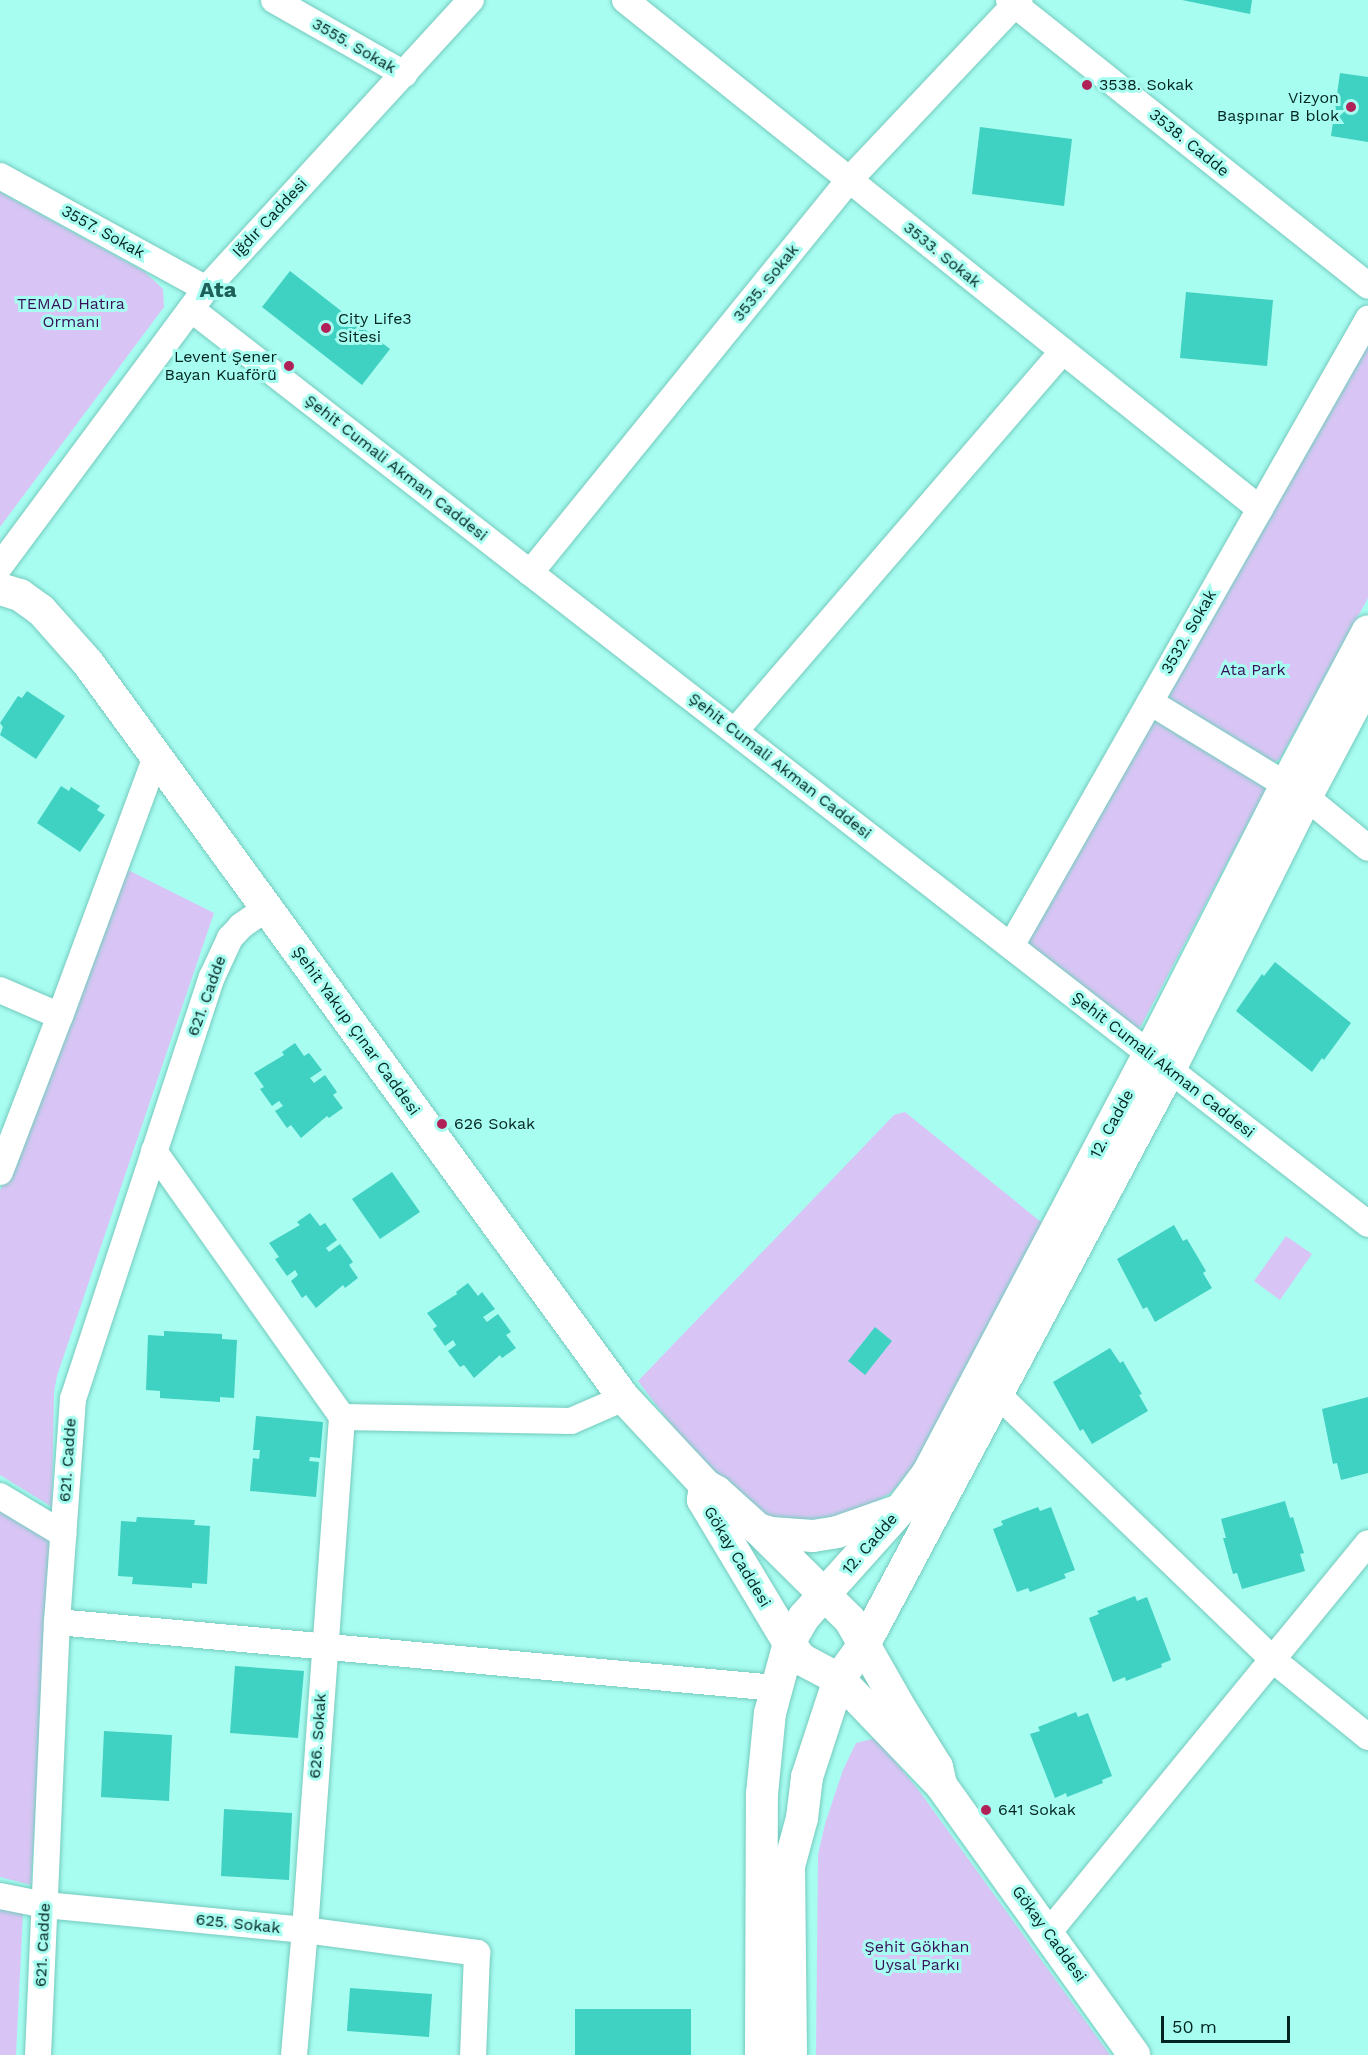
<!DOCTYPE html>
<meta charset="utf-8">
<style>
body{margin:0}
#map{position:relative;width:1368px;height:2055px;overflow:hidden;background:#a8fdf1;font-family:"Work Sans",sans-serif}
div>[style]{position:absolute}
.green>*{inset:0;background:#d9c5f5}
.building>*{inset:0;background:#3fd1c1}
.roads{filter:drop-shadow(0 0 2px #75cabe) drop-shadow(0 0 2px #75cabe)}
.minor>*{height:26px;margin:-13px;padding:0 13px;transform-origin:13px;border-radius:13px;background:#fff}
.major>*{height:32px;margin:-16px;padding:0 16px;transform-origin:16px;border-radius:16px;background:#fff}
.dots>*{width:16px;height:16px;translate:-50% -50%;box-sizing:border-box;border:3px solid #a8fdf1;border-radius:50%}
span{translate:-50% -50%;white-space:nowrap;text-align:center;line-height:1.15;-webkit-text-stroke:6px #a8fdf1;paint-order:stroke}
.street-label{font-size:16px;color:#002420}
.poi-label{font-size:16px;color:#002420}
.left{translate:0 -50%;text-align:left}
.right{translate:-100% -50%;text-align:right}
.park-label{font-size:16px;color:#381059}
.district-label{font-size:22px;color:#1c6058;font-weight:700}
.scale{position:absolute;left:1161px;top:2016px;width:129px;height:27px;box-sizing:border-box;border:3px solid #002420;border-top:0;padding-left:8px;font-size:18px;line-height:21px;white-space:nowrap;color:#002420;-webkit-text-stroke:4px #a8fdf1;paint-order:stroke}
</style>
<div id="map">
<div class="green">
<i style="clip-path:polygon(0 192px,145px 272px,163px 289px,164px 307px,0 527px)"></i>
<i style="clip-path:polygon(1368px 336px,1368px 598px,1280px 759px,1268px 765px,1164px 703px)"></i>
<i style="clip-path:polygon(1151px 714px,1267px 787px,1141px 1026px,1137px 1028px,1130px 1027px,1024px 941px)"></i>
<i style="clip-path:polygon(122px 867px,214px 913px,57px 1376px,54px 1392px,52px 1507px,0 1475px,0 1191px)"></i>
<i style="clip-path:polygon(905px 1112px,1046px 1226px,921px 1458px,892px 1492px,857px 1512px,824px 1527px,768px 1521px,703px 1467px,638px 1381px,894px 1115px)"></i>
<i style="clip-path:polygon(1286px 1236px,1312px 1254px,1280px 1300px,1254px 1281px)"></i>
<i style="clip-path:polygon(0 1502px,53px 1535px,31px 1885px,0 1877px)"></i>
<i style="clip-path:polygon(876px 1738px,917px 1788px,1110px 2055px,816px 2055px,818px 1854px,825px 1824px,843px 1770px,856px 1743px)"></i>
<i style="clip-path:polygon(0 1908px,23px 1913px,16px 2055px,0 2055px)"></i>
</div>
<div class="building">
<i style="clip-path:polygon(1182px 0,1252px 0,1250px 14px)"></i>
<i style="clip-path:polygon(1340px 73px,1368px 77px,1368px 142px,1331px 136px)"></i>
<i style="clip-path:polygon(980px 127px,1072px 139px,1064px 206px,972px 194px)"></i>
<i style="clip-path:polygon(290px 271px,390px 349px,362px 385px,262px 307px)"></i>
<i style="clip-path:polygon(1186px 292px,1273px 300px,1267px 366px,1180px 358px)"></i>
<i style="clip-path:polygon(27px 691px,65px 716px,36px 759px,0 735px,3px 727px,0 723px,18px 696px,22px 698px)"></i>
<i style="clip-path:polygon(61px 786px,69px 791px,71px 787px,100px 806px,97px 810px,105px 815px,80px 852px,37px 823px)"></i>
<i style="clip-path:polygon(1275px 962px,1351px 1023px,1324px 1060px,1322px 1058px,1312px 1072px,1236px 1011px,1262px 974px,1264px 976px)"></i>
<i style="clip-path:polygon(295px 1043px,304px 1056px,309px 1053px,322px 1070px,310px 1078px,314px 1083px,325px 1075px,337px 1092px,333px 1095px,343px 1108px,329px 1118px,327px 1116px,301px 1138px,291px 1125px,287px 1128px,275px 1111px,283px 1106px,279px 1101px,272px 1106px,260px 1089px,264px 1087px,254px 1073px,284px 1055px,282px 1052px)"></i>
<i style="clip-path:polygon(392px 1172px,420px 1212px,380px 1239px,352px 1199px)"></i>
<i style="clip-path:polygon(310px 1213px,320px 1226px,325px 1223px,337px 1240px,326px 1248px,329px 1252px,340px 1244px,353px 1262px,349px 1265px,358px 1278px,345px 1288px,343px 1285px,316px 1308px,306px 1295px,302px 1298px,291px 1281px,298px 1275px,295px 1270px,287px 1276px,275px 1259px,279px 1257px,269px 1243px,300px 1225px,297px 1222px)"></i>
<i style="clip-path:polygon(1174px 1225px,1183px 1241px,1187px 1239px,1206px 1271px,1203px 1273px,1212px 1288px,1155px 1322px,1147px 1307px,1143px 1309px,1117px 1259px)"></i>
<i style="clip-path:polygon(468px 1283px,478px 1296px,482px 1292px,495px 1309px,483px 1317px,487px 1322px,498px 1314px,511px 1332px,506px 1335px,516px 1348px,502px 1358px,500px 1355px,474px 1378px,464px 1365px,460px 1367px,448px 1351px,456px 1345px,453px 1340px,445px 1346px,433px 1329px,437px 1326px,427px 1313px,457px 1294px,456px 1292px)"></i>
<i style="clip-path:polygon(875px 1327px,892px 1341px,865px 1375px,848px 1361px)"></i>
<i style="clip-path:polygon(164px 1331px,222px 1334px,222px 1339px,237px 1340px,234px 1398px,220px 1397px,220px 1402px,160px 1398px,160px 1391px,146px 1390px,148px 1335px,164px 1336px)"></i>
<i style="clip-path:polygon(1110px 1348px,1120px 1363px,1123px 1361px,1142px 1394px,1139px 1395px,1148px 1411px,1092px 1444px,1083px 1429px,1080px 1431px,1053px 1382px)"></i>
<i style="clip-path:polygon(1368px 1397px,1368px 1473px,1341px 1480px,1337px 1463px,1333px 1464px,1322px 1409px)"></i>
<i style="clip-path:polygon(256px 1416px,323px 1422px,320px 1458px,310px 1457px,309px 1461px,319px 1462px,316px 1497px,250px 1491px,253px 1458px,259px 1459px,260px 1450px,253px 1450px)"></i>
<i style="clip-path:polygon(1285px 1501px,1290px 1518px,1293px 1517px,1304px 1553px,1300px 1554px,1305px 1571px,1242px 1589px,1237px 1573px,1233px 1574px,1223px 1538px,1226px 1538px,1221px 1519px)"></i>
<i style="clip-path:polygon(1038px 1507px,1040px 1511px,1051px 1507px,1075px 1570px,1064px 1574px,1066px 1578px,1030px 1592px,1028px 1588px,1017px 1592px,993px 1529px,1003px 1525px,1001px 1521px)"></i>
<i style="clip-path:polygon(137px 1517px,195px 1520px,194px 1525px,210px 1526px,207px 1584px,192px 1583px,192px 1588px,132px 1584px,133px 1577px,118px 1576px,121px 1521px,136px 1522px)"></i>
<i style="clip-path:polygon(1135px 1596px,1137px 1601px,1147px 1597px,1171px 1660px,1161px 1664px,1162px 1667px,1126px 1681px,1125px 1677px,1113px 1682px,1089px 1618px,1099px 1614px,1097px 1611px)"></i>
<i style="clip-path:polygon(235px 1666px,304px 1671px,298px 1738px,230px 1733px)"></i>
<i style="clip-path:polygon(1076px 1712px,1078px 1717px,1088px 1713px,1112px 1776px,1102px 1780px,1103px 1783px,1067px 1797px,1066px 1793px,1055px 1798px,1030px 1734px,1040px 1731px,1038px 1727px)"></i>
<i style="clip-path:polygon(104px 1731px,172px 1735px,169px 1801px,101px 1797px)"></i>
<i style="clip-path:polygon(224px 1809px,292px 1813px,289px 1880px,221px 1876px)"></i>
<i style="clip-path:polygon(350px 1988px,432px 1994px,429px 2037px,347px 2031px)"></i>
<i style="clip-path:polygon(575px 2009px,691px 2009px,691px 2055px,575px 2055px)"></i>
</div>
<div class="roads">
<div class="minor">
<i style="left:274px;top:0;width:150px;rotate:29.6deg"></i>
<i style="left:625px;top:0;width:814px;rotate:38.71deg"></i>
<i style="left:1009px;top:0;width:459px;rotate:38.5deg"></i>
<i style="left:0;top:176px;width:235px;rotate:28.7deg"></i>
<i style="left:191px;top:309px;width:1491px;rotate:37.86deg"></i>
<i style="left:0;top:566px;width:345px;rotate:-53.4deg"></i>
<i style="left:206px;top:289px;width:392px;rotate:-47.5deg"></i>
<i style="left:530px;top:573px;width:506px;rotate:-50.93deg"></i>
<i style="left:849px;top:180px;width:248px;rotate:-46.6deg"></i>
<i style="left:1150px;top:702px;width:159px;rotate:31.4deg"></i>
<i style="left:735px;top:731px;width:502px;rotate:-49.2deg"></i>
<i style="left:1306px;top:797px;width:80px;rotate:39.4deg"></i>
<i style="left:1011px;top:946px;width:722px;rotate:-60.34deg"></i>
<i style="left:0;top:990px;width:65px;rotate:23.4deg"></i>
<i style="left:60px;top:1016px;width:276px;rotate:-69.7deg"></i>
<i style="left:154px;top:1151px;width:326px;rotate:54.7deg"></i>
<i style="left:342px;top:1417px;width:229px;rotate:1deg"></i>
<i style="left:571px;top:1421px;width:58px;rotate:-23.5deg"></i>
<i style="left:0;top:1172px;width:167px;rotate:-69deg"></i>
<i style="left:996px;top:1393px;width:383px;rotate:43.9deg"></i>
<i style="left:1272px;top:1659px;width:124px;rotate:39.1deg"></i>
<i style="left:0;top:1496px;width:74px;rotate:31.1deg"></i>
<i style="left:57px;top:1622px;width:721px;rotate:5.25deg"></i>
<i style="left:0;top:1896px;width:46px;rotate:11.3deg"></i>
<i style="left:45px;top:1905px;width:261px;rotate:5.5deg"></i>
<i style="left:305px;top:1930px;width:174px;rotate:7.6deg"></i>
<i style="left:477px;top:1953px;width:102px;rotate:92.2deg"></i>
<i style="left:1048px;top:1933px;width:504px;rotate:-50.63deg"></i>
<i style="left:38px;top:2055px;width:433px;rotate:-87.5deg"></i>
<i style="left:57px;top:1622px;width:224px;rotate:-85.9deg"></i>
<i style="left:73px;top:1399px;width:444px;rotate:-71.8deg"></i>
<i style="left:212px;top:977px;width:43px;rotate:-65.2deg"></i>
<i style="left:230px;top:938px;width:16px;rotate:-47deg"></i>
<i style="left:241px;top:926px;width:32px;rotate:-35deg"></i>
<i style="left:294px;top:2055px;width:125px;rotate:-85deg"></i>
<i style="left:305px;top:1930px;width:514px;rotate:-85.87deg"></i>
</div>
<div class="major">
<i style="left:0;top:589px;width:21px;rotate:17deg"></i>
<i style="left:20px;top:595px;width:26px;rotate:36deg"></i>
<i style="left:41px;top:610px;width:71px;rotate:48.4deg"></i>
<i style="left:88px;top:663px;width:910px;rotate:53.9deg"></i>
<i style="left:624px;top:1398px;width:119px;rotate:47deg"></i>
<i style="left:705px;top:1485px;width:14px;rotate:30deg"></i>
<i style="left:717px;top:1492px;width:55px;rotate:42.1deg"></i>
<i style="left:758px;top:1529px;width:129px;rotate:44.7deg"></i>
<i style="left:850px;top:1620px;width:105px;rotate:60.3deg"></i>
<i style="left:902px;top:1711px;width:66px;rotate:58deg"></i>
<i style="left:937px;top:1767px;width:18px;rotate:77deg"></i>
<i style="left:705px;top:1485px;width:15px;rotate:98deg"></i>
<i style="left:703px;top:1500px;width:167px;rotate:59deg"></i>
<i style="left:789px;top:1643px;width:20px;rotate:53deg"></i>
<i style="left:801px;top:1659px;width:43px;rotate:27.8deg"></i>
<i style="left:839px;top:1679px;width:147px;rotate:46.1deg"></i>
<i style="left:941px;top:1785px;width:332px;rotate:54.4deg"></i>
<i style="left:758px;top:1529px;width:14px;rotate:17deg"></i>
<i style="left:771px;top:1533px;width:42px;rotate:4.1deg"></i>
<i style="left:813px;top:1536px;width:24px;rotate:-9deg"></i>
<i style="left:837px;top:1532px;width:64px;rotate:-19.3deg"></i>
<i style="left:761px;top:2055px;width:261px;rotate:-89.8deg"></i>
<i style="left:762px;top:1794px;width:81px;rotate:-84.4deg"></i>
<i style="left:770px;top:1713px;width:73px;rotate:-74.8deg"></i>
<i style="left:789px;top:1643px;width:30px;rotate:-60deg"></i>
<i style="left:804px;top:1617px;width:145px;rotate:-48.1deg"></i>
<i style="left:901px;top:1509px;width:45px;rotate:-53.1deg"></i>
<i style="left:928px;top:1473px;width:474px;rotate:-62.2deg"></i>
<i style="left:1149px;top:1054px;width:302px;rotate:-63deg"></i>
<i style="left:1286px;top:785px;width:174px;rotate:-62deg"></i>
<i style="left:791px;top:2055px;width:189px;rotate:-90.6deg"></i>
<i style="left:789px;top:1866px;width:50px;rotate:-74.8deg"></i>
<i style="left:802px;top:1818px;width:41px;rotate:-83deg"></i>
<i style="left:807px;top:1777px;width:103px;rotate:-71.9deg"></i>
<i style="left:839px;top:1679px;width:44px;rotate:-54.2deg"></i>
<i style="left:865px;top:1643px;width:648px;rotate:-62.01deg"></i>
<i style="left:1169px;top:1071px;width:306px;rotate:-63.4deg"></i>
<i style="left:1306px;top:797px;width:132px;rotate:-62.1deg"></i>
</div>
</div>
<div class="dots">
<i style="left:1087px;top:85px;background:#b02158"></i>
<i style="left:1351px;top:107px;background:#b02158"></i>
<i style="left:326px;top:328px;background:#b02158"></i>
<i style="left:289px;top:366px;background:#b02158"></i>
<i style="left:442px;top:1124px;background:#b02158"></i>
<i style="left:986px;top:1810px;background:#b02158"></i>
</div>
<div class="street-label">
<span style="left:354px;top:46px;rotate:30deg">3555. Sokak</span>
<span style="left:1189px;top:143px;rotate:39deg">3538. Cadde</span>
<span style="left:270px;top:218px;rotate:-47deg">Iğdır Caddesi</span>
<span style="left:103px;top:232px;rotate:29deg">3557. Sokak</span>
<span style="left:942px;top:255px;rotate:39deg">3533. Sokak</span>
<span style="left:766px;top:283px;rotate:-51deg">3535. Sokak</span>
<span style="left:396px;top:468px;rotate:38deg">Şehit Cumali Akman Caddesi</span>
<span style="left:1189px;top:632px;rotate:-60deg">3532. Sokak</span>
<span style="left:780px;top:766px;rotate:38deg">Şehit Cumali Akman Caddesi</span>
<span style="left:207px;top:996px;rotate:-70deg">621. Cadde</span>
<span style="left:356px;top:1031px;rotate:54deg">Şehit Yakup Çınar Caddesi</span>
<span style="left:1163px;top:1065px;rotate:38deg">Şehit Cumali Akman Caddesi</span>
<span style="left:1112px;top:1124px;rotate:-62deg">12. Cadde</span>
<span style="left:68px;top:1460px;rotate:-86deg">621. Cadde</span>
<span style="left:870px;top:1544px;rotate:-49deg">12. Cadde</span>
<span style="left:737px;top:1557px;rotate:59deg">Gökay Caddesi</span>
<span style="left:318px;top:1736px;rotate:-86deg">626. Sokak</span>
<span style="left:238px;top:1924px;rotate:6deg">625. Sokak</span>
<span style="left:1049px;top:1934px;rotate:54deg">Gökay Caddesi</span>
<span style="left:43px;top:1945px;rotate:-87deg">621. Cadde</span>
</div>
<div class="poi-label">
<span class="left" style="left:1099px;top:85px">3538. Sokak</span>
<span class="right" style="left:1339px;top:107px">Vizyon<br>Başpınar B blok</span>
<span class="left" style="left:338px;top:328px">City Life3<br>Sitesi</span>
<span class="right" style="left:277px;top:366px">Levent Şener<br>Bayan Kuaförü</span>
<span class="left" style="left:454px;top:1124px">626 Sokak</span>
<span class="left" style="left:998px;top:1810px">641 Sokak</span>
</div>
<div class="park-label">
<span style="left:71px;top:313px">TEMAD Hatıra<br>Ormanı</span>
<span style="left:1253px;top:670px">Ata Park</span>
<span style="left:917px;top:1956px">Şehit Gökhan<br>Uysal Parkı</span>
</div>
<div class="district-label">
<span style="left:218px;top:290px">Ata</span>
</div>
<div class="scale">50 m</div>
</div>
